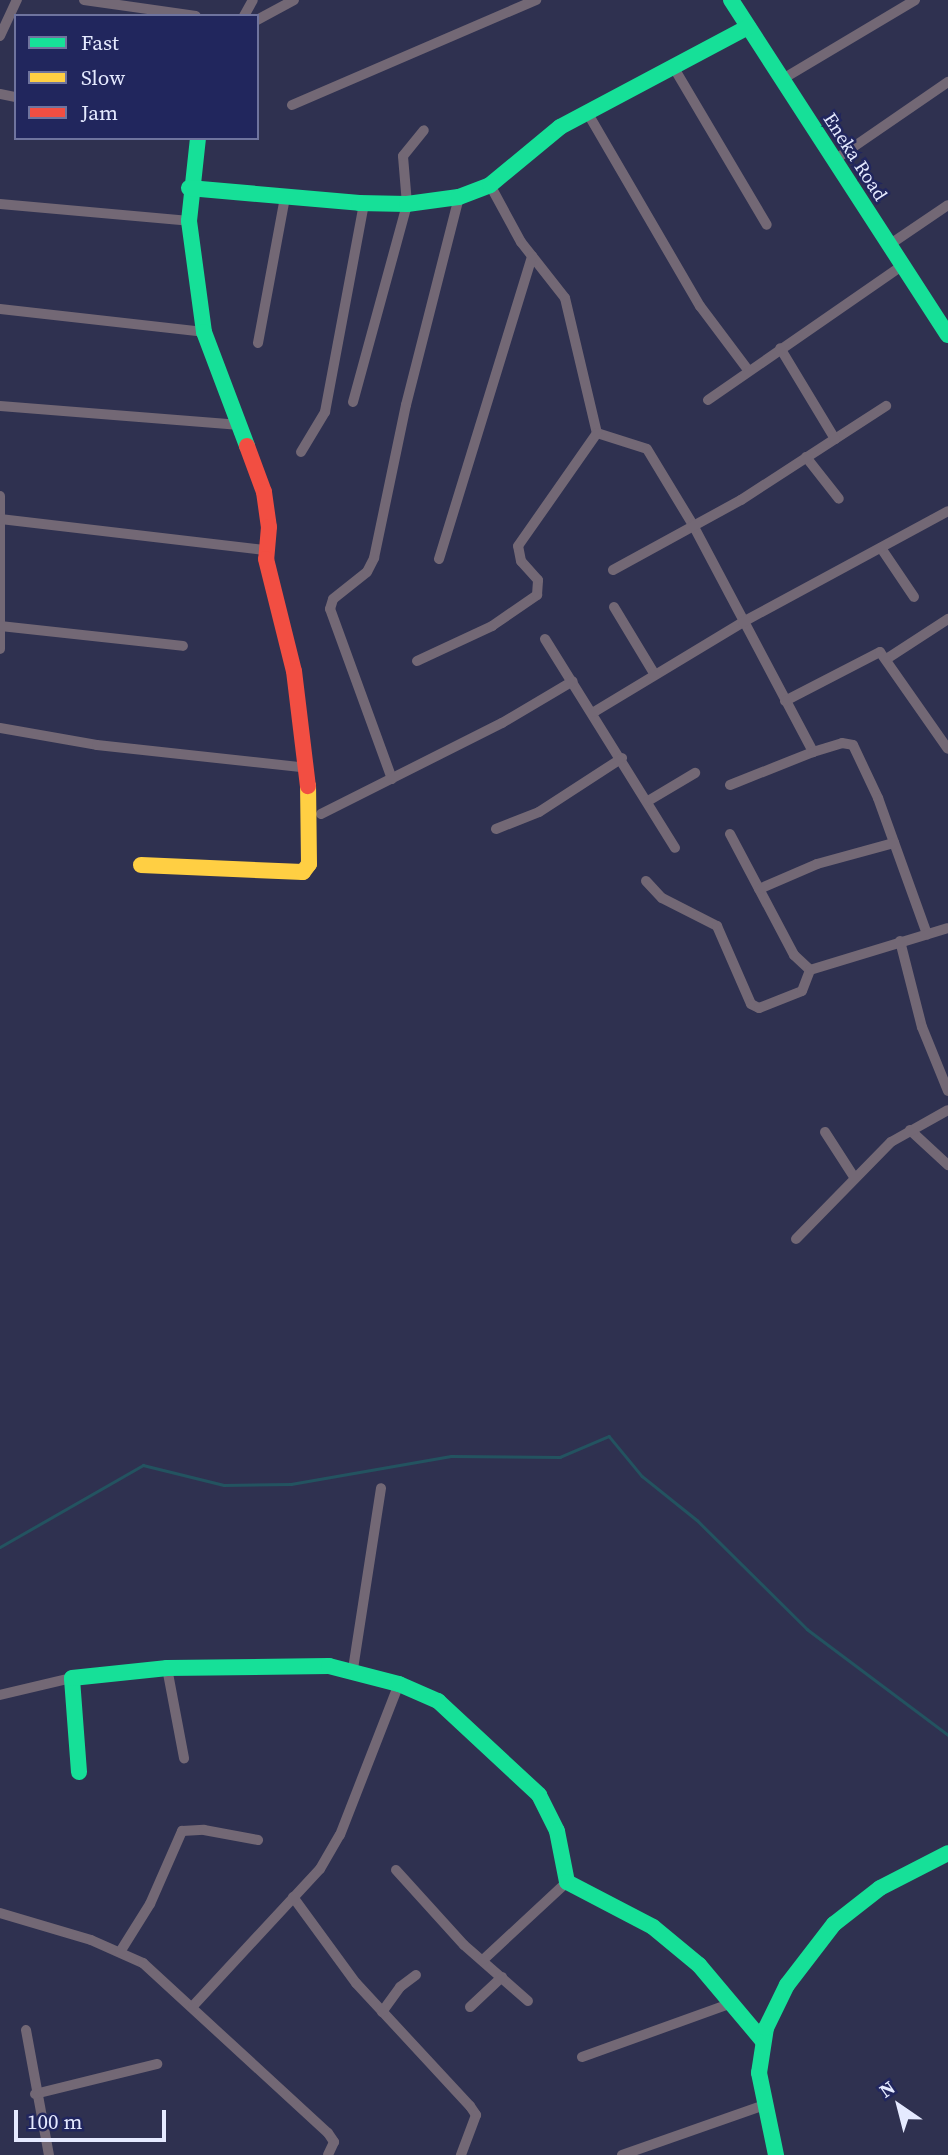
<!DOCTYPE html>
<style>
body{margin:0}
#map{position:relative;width:948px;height:2155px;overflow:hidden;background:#2f3150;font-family:"Source Serif 4",serif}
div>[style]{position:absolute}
.stream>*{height:2.5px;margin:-1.25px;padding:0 1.25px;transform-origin:1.25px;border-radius:1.25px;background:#235360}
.street>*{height:10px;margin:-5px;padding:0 5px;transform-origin:5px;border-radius:5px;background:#736875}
.fast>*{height:16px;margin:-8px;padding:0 8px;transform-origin:8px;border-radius:8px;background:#16e098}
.slow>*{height:16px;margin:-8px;padding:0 8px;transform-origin:8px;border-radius:8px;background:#ffcf43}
.jam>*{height:16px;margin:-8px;padding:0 8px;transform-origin:8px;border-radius:8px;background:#f24e42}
span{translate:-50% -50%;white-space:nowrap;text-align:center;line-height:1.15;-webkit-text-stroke:5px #21265d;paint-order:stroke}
.street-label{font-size:19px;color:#e5eaff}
.legend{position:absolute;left:14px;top:14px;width:245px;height:126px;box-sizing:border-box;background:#21265d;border:2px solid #6f749e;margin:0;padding:9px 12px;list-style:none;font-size:21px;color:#e5eaff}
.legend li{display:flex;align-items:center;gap:14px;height:35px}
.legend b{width:35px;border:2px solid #6f749e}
.north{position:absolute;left:864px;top:2071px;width:70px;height:70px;-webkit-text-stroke:5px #21265d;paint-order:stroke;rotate:325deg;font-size:19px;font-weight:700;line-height:28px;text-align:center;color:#e5eaff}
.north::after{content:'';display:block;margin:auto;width:24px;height:32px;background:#e5eaff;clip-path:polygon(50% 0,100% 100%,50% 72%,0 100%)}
.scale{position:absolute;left:14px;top:2110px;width:152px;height:32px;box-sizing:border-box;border:4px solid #e5eaff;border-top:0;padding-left:9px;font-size:21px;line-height:24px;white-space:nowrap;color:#e5eaff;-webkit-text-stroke:5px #21265d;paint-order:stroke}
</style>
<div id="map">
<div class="stream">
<i style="left:0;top:1547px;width:165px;rotate:-29.8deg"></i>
<i style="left:143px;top:1465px;width:83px;rotate:13.9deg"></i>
<i style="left:224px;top:1485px;width:67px;rotate:-0.9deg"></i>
<i style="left:291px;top:1484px;width:162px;rotate:-9.9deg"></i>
<i style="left:451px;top:1456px;width:109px;rotate:0.5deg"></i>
<i style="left:560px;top:1457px;width:53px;rotate:-23.2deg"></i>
<i style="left:609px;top:1436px;width:52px;rotate:50.5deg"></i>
<i style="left:642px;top:1476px;width:70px;rotate:38.7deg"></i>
<i style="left:697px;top:1520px;width:155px;rotate:44.7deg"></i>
<i style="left:807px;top:1629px;width:176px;rotate:36.9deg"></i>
</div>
<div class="street">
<i style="left:84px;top:0;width:113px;rotate:8.1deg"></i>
<i style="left:244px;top:16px;width:18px;rotate:-61deg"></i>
<i style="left:257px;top:20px;width:42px;rotate:-28.4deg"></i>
<i style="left:0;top:36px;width:40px;rotate:-65deg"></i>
<i style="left:674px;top:68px;width:182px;rotate:59.4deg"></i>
<i style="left:781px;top:80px;width:156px;rotate:-30.8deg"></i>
<i style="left:0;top:94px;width:16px;rotate:11deg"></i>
<i style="left:292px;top:105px;width:266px;rotate:-23.3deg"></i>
<i style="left:587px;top:112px;width:225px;rotate:59.8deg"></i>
<i style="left:700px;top:306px;width:80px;rotate:53.1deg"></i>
<i style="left:833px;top:161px;width:140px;rotate:-34.5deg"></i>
<i style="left:490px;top:185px;width:65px;rotate:61.5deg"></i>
<i style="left:521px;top:242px;width:71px;rotate:51.8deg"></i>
<i style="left:565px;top:298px;width:139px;rotate:76.7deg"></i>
<i style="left:0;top:204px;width:190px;rotate:5.1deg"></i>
<i style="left:889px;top:245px;width:71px;rotate:-34.1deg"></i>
<i style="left:0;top:309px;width:205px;rotate:6.4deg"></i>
<i style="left:258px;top:343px;width:148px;rotate:-79.5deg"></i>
<i style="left:708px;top:400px;width:237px;rotate:-34.7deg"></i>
<i style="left:353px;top:402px;width:205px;rotate:-74.7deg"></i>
<i style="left:407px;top:204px;width:48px;rotate:-94.8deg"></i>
<i style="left:403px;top:156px;width:33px;rotate:-51deg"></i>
<i style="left:0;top:406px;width:241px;rotate:4.5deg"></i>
<i style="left:597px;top:433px;width:52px;rotate:17.7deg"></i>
<i style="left:647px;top:449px;width:89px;rotate:58.8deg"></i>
<i style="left:693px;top:525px;width:257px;rotate:62.1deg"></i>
<i style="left:835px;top:439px;width:61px;rotate:-32.9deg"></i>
<i style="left:301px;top:452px;width:47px;rotate:-59deg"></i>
<i style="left:325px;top:412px;width:213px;rotate:-79.4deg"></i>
<i style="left:806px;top:457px;width:53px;rotate:51.8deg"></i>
<i style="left:0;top:496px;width:153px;rotate:90deg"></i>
<i style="left:0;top:519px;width:266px;rotate:6.7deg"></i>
<i style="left:881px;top:548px;width:59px;rotate:56deg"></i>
<i style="left:439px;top:559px;width:317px;rotate:-72.9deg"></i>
<i style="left:613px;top:570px;width:146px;rotate:-28.7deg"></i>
<i style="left:741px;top:500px;width:112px;rotate:-33deg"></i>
<i style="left:835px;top:439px;width:106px;rotate:-121.1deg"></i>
<i style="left:614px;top:607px;width:79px;rotate:58.9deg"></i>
<i style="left:0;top:626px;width:184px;rotate:6.2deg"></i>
<i style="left:545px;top:639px;width:246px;rotate:58.1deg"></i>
<i style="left:888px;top:658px;width:72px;rotate:-33deg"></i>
<i style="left:417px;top:661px;width:83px;rotate:-25deg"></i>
<i style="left:492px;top:626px;width:55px;rotate:-34.6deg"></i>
<i style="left:537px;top:595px;width:15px;rotate:-86deg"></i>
<i style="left:538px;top:580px;width:25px;rotate:-132deg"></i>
<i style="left:521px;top:561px;width:15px;rotate:-101deg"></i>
<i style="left:518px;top:546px;width:138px;rotate:-55deg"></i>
<i style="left:785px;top:701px;width:107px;rotate:-27.3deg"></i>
<i style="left:880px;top:652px;width:118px;rotate:55deg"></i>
<i style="left:594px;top:712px;width:174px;rotate:-31.1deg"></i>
<i style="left:743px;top:622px;width:233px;rotate:-28.4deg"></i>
<i style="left:0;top:728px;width:98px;rotate:9.9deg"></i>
<i style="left:97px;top:745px;width:212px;rotate:6.2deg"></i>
<i style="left:392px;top:779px;width:181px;rotate:-110deg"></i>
<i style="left:330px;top:609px;width:10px;rotate:-73deg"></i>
<i style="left:333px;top:599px;width:43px;rotate:-38.5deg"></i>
<i style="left:367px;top:572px;width:16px;rotate:-63deg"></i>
<i style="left:374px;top:558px;width:156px;rotate:-78.2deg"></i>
<i style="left:406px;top:405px;width:215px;rotate:-75.7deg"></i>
<i style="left:730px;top:785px;width:89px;rotate:-21.7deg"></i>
<i style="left:813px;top:752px;width:30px;rotate:-17deg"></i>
<i style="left:842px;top:743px;width:11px;rotate:10deg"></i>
<i style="left:853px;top:745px;width:59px;rotate:64.7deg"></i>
<i style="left:878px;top:798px;width:145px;rotate:70.2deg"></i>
<i style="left:648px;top:801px;width:55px;rotate:-30.8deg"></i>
<i style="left:321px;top:814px;width:203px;rotate:-26.7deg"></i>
<i style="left:502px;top:723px;width:82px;rotate:-30.6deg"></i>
<i style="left:496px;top:829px;width:46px;rotate:-21.6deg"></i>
<i style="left:539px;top:812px;width:99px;rotate:-33deg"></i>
<i style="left:730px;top:834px;width:137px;rotate:62.1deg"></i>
<i style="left:794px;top:955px;width:22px;rotate:43deg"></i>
<i style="left:646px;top:881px;width:23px;rotate:47deg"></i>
<i style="left:662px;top:898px;width:62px;rotate:27deg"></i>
<i style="left:717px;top:926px;width:85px;rotate:66.4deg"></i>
<i style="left:751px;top:1004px;width:9px;rotate:27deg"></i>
<i style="left:759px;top:1008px;width:46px;rotate:-21.6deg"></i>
<i style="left:802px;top:991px;width:22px;rotate:-69deg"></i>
<i style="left:759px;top:889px;width:63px;rotate:-23.3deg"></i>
<i style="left:817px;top:864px;width:80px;rotate:-15.3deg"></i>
<i style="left:900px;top:941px;width:89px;rotate:75.7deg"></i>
<i style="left:922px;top:1027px;width:69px;rotate:67.9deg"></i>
<i style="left:810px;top:970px;width:144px;rotate:-16.9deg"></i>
<i style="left:910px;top:1130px;width:52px;rotate:42.6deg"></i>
<i style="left:825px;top:1132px;width:54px;rotate:57.2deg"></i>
<i style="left:796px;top:1239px;width:136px;rotate:-45.6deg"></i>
<i style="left:891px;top:1142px;width:65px;rotate:-29.3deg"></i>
<i style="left:167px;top:1668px;width:92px;rotate:79.3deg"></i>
<i style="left:353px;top:1669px;width:183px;rotate:-81.2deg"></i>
<i style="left:0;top:1695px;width:74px;rotate:-13.3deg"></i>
<i style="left:396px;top:1870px;width:101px;rotate:47.8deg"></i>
<i style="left:464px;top:1945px;width:85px;rotate:41.2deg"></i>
<i style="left:293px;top:1897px;width:107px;rotate:53.8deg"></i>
<i style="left:356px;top:1983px;width:168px;rotate:47.2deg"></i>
<i style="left:470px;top:2106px;width:11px;rotate:56deg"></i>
<i style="left:476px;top:2115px;width:43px;rotate:110.6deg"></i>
<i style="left:0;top:1913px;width:95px;rotate:16.5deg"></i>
<i style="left:91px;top:1940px;width:57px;rotate:23.9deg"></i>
<i style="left:143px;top:1963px;width:251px;rotate:42.6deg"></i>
<i style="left:328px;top:2133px;width:11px;rotate:56deg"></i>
<i style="left:334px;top:2142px;width:14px;rotate:115deg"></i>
<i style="left:120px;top:1952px;width:57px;rotate:-58deg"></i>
<i style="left:150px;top:1904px;width:80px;rotate:-66.3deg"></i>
<i style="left:182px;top:1831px;width:22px;rotate:-3deg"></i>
<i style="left:204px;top:1830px;width:55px;rotate:10.5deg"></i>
<i style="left:483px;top:1960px;width:115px;rotate:-42.9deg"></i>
<i style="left:193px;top:2006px;width:187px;rotate:-47.2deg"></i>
<i style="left:320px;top:1869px;width:39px;rotate:-60deg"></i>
<i style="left:340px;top:1835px;width:162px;rotate:-68.7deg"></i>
<i style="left:470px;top:2007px;width:44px;rotate:-43.2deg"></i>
<i style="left:382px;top:2012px;width:31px;rotate:-54deg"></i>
<i style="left:400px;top:1987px;width:20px;rotate:-37deg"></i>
<i style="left:26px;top:2030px;width:127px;rotate:79.6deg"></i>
<i style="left:582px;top:2057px;width:159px;rotate:-19.8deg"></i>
<i style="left:35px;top:2094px;width:126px;rotate:-13.8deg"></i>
<i style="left:622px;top:2155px;width:151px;rotate:-19.3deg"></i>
</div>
<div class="fast">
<i style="left:731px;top:0;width:399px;rotate:57.1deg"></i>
<i style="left:198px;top:138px;width:83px;rotate:96.2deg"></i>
<i style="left:189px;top:221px;width:112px;rotate:82.3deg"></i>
<i style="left:204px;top:332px;width:122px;rotate:69.3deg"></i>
<i style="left:189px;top:188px;width:171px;rotate:5deg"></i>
<i style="left:359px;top:203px;width:48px;rotate:1.2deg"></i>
<i style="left:407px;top:204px;width:52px;rotate:-7.7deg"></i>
<i style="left:459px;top:197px;width:33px;rotate:-21deg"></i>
<i style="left:490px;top:185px;width:91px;rotate:-39.6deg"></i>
<i style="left:560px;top:127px;width:213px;rotate:-28deg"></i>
<i style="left:79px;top:1772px;width:94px;rotate:-94.3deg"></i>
<i style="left:72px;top:1678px;width:96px;rotate:-6deg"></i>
<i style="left:167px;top:1668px;width:162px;rotate:-0.7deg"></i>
<i style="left:329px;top:1666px;width:72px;rotate:14.4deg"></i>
<i style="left:399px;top:1684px;width:43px;rotate:23.6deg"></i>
<i style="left:438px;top:1701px;width:138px;rotate:42.9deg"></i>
<i style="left:539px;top:1795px;width:40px;rotate:63.4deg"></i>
<i style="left:557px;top:1831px;width:52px;rotate:78.9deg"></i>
<i style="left:567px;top:1882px;width:97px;rotate:27.6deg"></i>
<i style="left:653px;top:1927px;width:60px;rotate:39.6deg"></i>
<i style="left:699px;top:1965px;width:99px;rotate:49.9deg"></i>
<i style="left:776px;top:2155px;width:84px;rotate:-101.7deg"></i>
<i style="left:759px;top:2073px;width:46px;rotate:-81.2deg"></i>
<i style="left:766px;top:2028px;width:48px;rotate:-64deg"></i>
<i style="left:787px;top:1985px;width:77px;rotate:-52.4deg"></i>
<i style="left:834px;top:1924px;width:58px;rotate:-38deg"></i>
<i style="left:880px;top:1888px;width:76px;rotate:-27.2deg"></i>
</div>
<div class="slow">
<i style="left:141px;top:865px;width:162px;rotate:2.5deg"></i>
<i style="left:303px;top:872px;width:10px;rotate:-53deg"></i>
<i style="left:309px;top:864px;width:78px;rotate:-90.7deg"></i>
</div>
<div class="jam">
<i style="left:247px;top:446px;width:49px;rotate:69.7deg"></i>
<i style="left:264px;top:492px;width:35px;rotate:82deg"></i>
<i style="left:269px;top:527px;width:32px;rotate:95deg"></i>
<i style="left:266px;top:559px;width:115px;rotate:76deg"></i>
<i style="left:294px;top:671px;width:116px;rotate:83.1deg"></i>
</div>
<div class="street-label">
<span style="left:855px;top:157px;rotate:57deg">Eneka Road</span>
</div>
<ul class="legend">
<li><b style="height:9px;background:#16e098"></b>Fast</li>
<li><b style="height:9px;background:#ffcf43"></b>Slow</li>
<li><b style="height:9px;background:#f24e42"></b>Jam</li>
</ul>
<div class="north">N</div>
<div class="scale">100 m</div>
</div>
